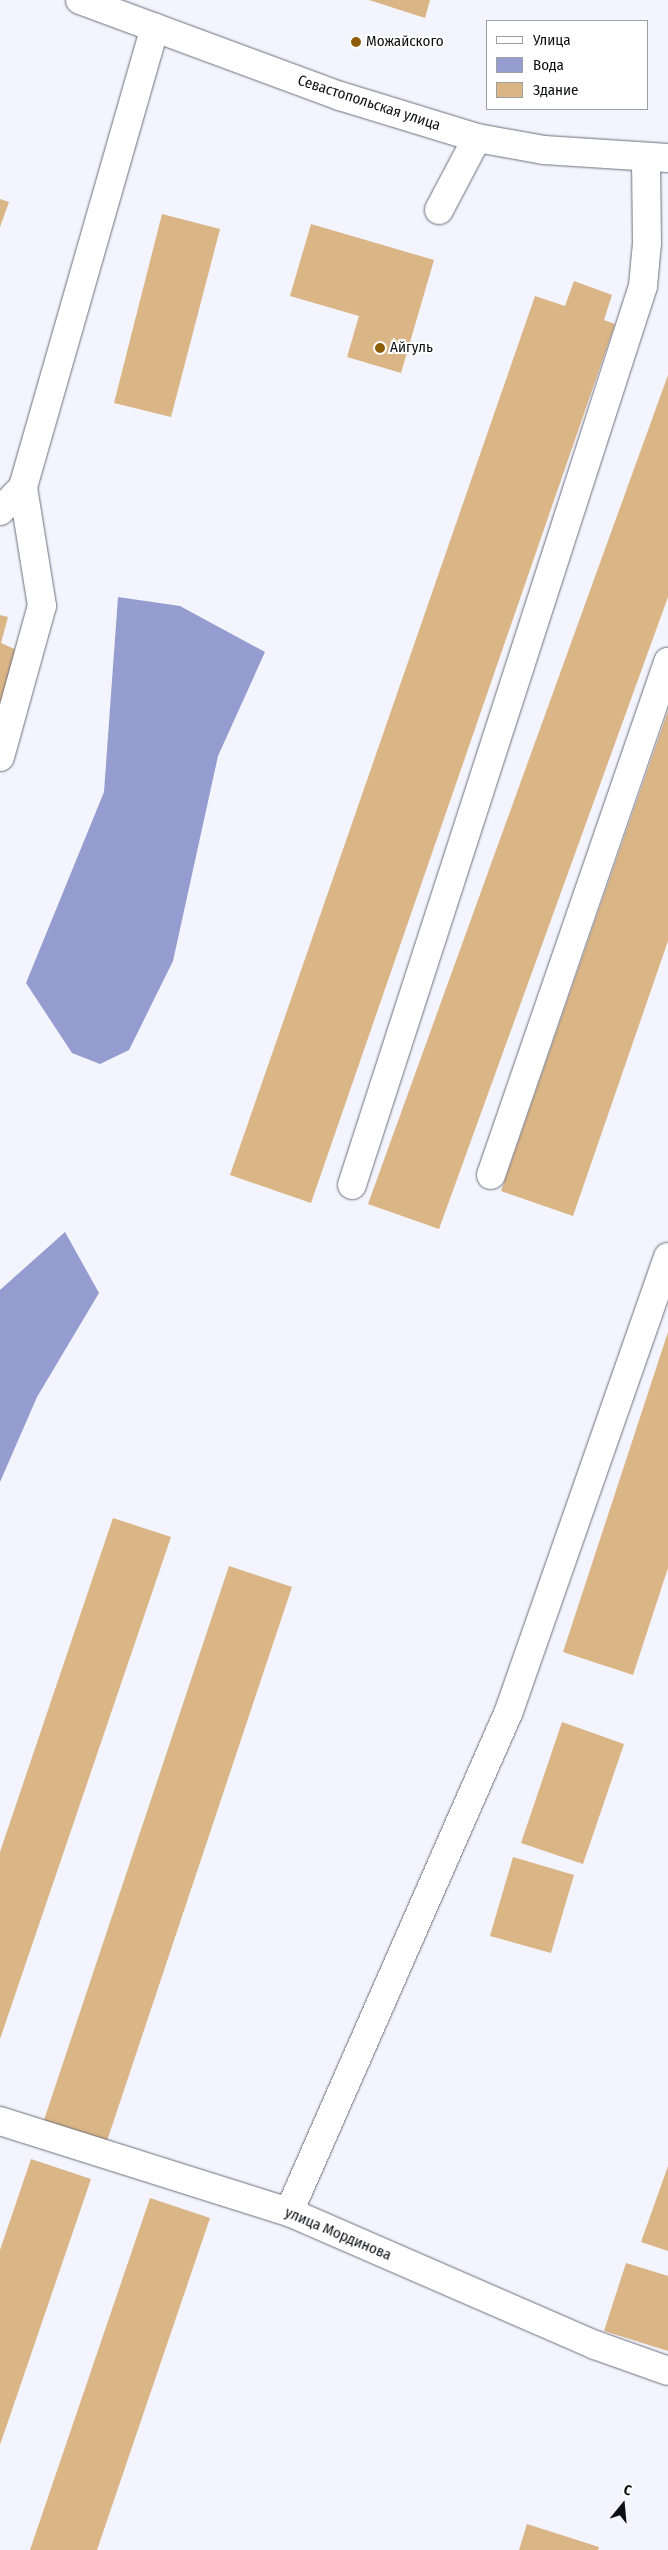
<!DOCTYPE html>
<meta charset="utf-8">
<style>
body{margin:0}
#map{position:relative;width:668px;height:2550px;overflow:hidden;background:#f3f4fd;font-family:"Fira Sans Condensed",sans-serif}
div>[style]{position:absolute}
.water>*{inset:0;background:#959cd0}
.building>*{inset:0;background:#dab586}
.roads{filter:drop-shadow(0 0 1px #6c6e7b) drop-shadow(0 0 1px #6c6e7b)}
.minor>*{height:28px;margin:-14px;padding:0 14px;transform-origin:14px;border-radius:14px;background:#fff}
.dots>*{width:14px;height:14px;translate:-50% -50%;box-sizing:border-box;border:2px solid #fff;border-radius:50%}
span{translate:-50% -50%;white-space:nowrap;text-align:center;line-height:1.15;-webkit-text-stroke:4px #fff;paint-order:stroke}
.poi-label{font-size:15px;color:#0d0e12}
.left{translate:0 -50%;text-align:left}
.street-label{font-size:15px;color:#0d0e12}
.legend{position:absolute;left:486px;top:20px;width:162px;height:90px;box-sizing:border-box;background:#fff;border:1px solid #9e9fa0;margin:0;padding:6px 9px;list-style:none;font-size:15px;color:#0d0e12}
.legend li{display:flex;align-items:center;gap:10px;height:25px}
.legend b{width:25px;border:1px solid #9e9fa0}
.north{position:absolute;left:598px;top:2480px;width:50px;height:50px;-webkit-text-stroke:4px #fff;paint-order:stroke;rotate:17deg;font-size:14px;font-weight:700;line-height:20px;text-align:center;color:#0d0e12}
.north::after{content:'';display:block;margin:auto;width:18px;height:22px;background:#0d0e12;clip-path:polygon(50% 0,100% 100%,50% 72%,0 100%)}
</style>
<div id="map">
<div class="water">
<i style="clip-path:polygon(118px 597px,180px 606px,265px 652px,218px 756px,173px 961px,129px 1050px,100px 1064px,72px 1053px,26px 983px,104px 792px)"></i>
<i style="clip-path:polygon(65px 1232px,99px 1293px,37px 1397px,0 1482px,0 1290px)"></i>
</div>
<div class="building">
<i style="clip-path:polygon(369px 0,430px 0,425px 18px)"></i>
<i style="clip-path:polygon(0 199px,9px 202px,0 227px)"></i>
<i style="clip-path:polygon(162px 214px,220px 229px,171px 417px,114px 403px)"></i>
<i style="clip-path:polygon(311px 224px,434px 260px,401px 373px,347px 357px,359px 316px,290px 296px)"></i>
<i style="clip-path:polygon(574px 281px,612px 295px,604px 320px,615px 324px,311px 1203px,230px 1175px,535px 296px,565px 306px)"></i>
<i style="clip-path:polygon(668px 375px,668px 597px,439px 1229px,368px 1204px)"></i>
<i style="clip-path:polygon(0 615px,8px 617px,1px 643px,21px 652px,0 719px)"></i>
<i style="clip-path:polygon(668px 711px,668px 941px,573px 1216px,501px 1191px)"></i>
<i style="clip-path:polygon(668px 1332px,668px 1568px,633px 1675px,563px 1652px)"></i>
<i style="clip-path:polygon(113px 1518px,171px 1537px,0 2039px,0 1852px)"></i>
<i style="clip-path:polygon(229px 1566px,292px 1587px,105px 2147px,42px 2126px)"></i>
<i style="clip-path:polygon(562px 1722px,624px 1744px,583px 1864px,521px 1843px)"></i>
<i style="clip-path:polygon(513px 1857px,574px 1875px,551px 1953px,490px 1936px)"></i>
<i style="clip-path:polygon(31px 2159px,91px 2179px,0 2445px,0 2250px)"></i>
<i style="clip-path:polygon(668px 2166px,668px 2251px,641px 2242px)"></i>
<i style="clip-path:polygon(150px 2198px,210px 2218px,97px 2550px,30px 2550px)"></i>
<i style="clip-path:polygon(626px 2263px,668px 2276px,668px 2351px,604px 2331px)"></i>
<i style="clip-path:polygon(527px 2524px,599px 2547px,598px 2550px,519px 2550px)"></i>
</div>
<div class="roads">
<div class="minor">
<i style="left:80px;top:0;width:277px;rotate:20.3deg"></i>
<i style="left:340px;top:96px;width:143px;rotate:17deg"></i>
<i style="left:477px;top:138px;width:68px;rotate:10.2deg"></i>
<i style="left:544px;top:150px;width:124px;rotate:3.7deg"></i>
<i style="left:439px;top:210px;width:81px;rotate:-62.2deg"></i>
<i style="left:0;top:511px;width:33px;rotate:-46deg"></i>
<i style="left:0;top:757px;width:157px;rotate:-74.5deg"></i>
<i style="left:42px;top:606px;width:121px;rotate:-99.1deg"></i>
<i style="left:23px;top:487px;width:478px;rotate:-74deg"></i>
<i style="left:491px;top:1175px;width:543px;rotate:-70.96deg"></i>
<i style="left:352px;top:1185px;width:945px;rotate:-72.06deg"></i>
<i style="left:643px;top:286px;width:43px;rotate:-84.7deg"></i>
<i style="left:647px;top:243px;width:85px;rotate:-90.7deg"></i>
<i style="left:0;top:2121px;width:303px;rotate:17.5deg"></i>
<i style="left:289px;top:2212px;width:334px;rotate:23.5deg"></i>
<i style="left:595px;top:2345px;width:77px;rotate:19.6deg"></i>
<i style="left:289px;top:2212px;width:547px;rotate:-66.29deg"></i>
<i style="left:509px;top:1711px;width:481px;rotate:-70.7deg"></i>
</div>
</div>
<div class="dots">
<i style="left:356px;top:42px;background:#8e5d08"></i>
<i style="left:380px;top:348px;background:#8e5d08"></i>
</div>
<div class="poi-label">
<span class="left" style="left:366px;top:42px">Можайского</span>
<span class="left" style="left:390px;top:348px">Айгуль</span>
</div>
<div class="street-label">
<span style="left:369px;top:103px;rotate:18deg">Севастопольская улица</span>
<span style="left:338px;top:2234px;rotate:23deg">улица Мординова</span>
</div>
<ul class="legend">
<li><b style="height:6px;background:#fff"></b>Улица</li>
<li><b style="height:14px;background:#959cd0"></b>Вода</li>
<li><b style="height:14px;background:#dab586"></b>Здание</li>
</ul>
<div class="north">С</div>
</div>
